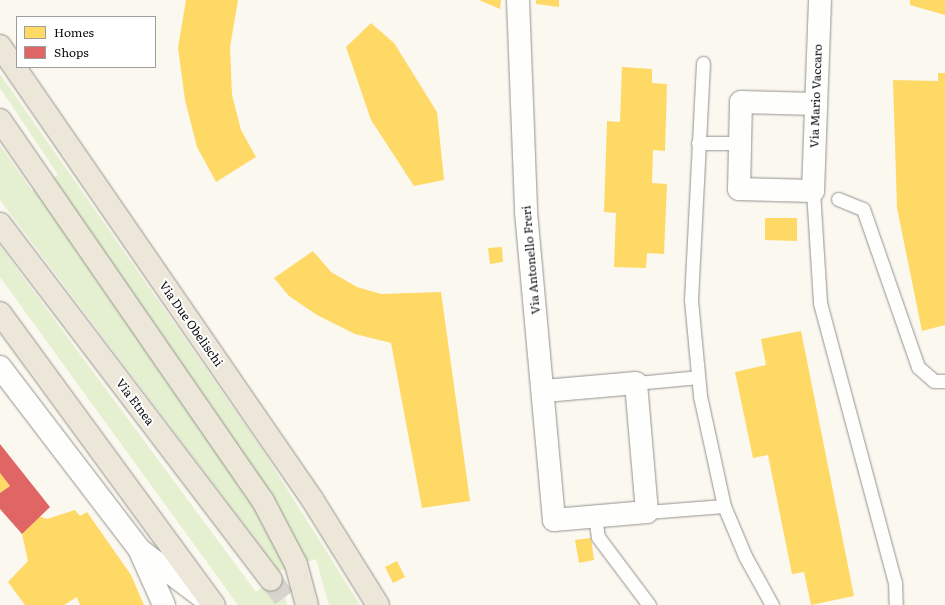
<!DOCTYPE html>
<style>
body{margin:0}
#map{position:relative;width:945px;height:605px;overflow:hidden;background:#fbf8f0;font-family:Literata,serif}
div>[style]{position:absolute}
.green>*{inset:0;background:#e4f0d0}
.homes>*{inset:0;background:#ffd966}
.shops>*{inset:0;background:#e06666}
.primary-tunnel>*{height:22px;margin-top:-11px;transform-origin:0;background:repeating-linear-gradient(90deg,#d7d5ce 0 22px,transparent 0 33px)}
.roads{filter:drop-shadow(0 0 1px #94928f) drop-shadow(0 0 1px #94928f)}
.service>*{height:13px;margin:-6.5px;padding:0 6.5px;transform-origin:6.5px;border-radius:6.5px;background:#fefefd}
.minor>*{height:22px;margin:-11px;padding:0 11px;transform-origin:11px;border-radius:11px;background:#fefefd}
.primary>*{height:22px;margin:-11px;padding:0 11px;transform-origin:11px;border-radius:11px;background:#ece7d8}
span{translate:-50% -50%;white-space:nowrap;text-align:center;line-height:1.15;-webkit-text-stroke:4px #fff;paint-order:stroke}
.street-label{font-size:12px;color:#0c0c0c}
.legend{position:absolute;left:16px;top:16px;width:140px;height:52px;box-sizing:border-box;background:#fff;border:1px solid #9e9e9e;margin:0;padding:5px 7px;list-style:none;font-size:12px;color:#0c0c0c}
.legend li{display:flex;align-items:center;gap:8px;height:20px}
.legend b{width:20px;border:1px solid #9e9e9e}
</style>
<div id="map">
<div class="green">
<i style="clip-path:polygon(0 74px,262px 449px,360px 605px,329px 605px,316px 559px,279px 571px,0 200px,0 145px,32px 191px,58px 175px,0 88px)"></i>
<i style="clip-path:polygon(0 246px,256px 592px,280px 575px,287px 605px,238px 605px,0 277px)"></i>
</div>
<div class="homes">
<i style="clip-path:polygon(186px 0,238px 0,230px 47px,232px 95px,241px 130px,256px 157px,216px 182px,197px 147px,185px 100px,178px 48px)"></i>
<i style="clip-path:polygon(479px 0,501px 0,500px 9px)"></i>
<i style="clip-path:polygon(536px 0,559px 0,559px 7px,536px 4px)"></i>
<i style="clip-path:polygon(910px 0,945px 0,945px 15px,910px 5px)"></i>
<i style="clip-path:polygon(371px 23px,394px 43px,437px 112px,444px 180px,414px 186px,371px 120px,346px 47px)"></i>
<i style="clip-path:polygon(622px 67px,652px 69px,652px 83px,667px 84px,665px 151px,653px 150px,652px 183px,667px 184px,664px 254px,647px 253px,646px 268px,614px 267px,616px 213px,604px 212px,607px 121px,620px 122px)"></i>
<i style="clip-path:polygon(938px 73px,945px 73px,945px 325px,922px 331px,897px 208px,893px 80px,938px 81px)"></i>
<i style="clip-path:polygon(765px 218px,797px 218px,797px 241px,765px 240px)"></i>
<i style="clip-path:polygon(502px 247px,503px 262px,490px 264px,488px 248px)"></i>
<i style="clip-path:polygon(313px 251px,331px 272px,357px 287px,381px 294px,441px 292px,470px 501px,422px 508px,391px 343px,355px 334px,317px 315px,289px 296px,274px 278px)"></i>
<i style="clip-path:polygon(801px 331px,854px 596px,811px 605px,804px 572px,792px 574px,768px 455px,753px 458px,735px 372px,766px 365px,761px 339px)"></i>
<i style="clip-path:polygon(0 473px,10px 486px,0 493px)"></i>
<i style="clip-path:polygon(75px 510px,80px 516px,87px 512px,131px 575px,144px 605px,80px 605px,77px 597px,64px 605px,25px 605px,8px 582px,28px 561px,22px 534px,39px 516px,47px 519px)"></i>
<i style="clip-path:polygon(591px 538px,594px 560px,579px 563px,575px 540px)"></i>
<i style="clip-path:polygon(397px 561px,405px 577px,393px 583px,385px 567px)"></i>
</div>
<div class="shops">
<i style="clip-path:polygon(0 444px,50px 507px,22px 534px,0 509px,0 493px,10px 486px,0 473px)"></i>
</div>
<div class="primary-tunnel">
<i style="left:271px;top:580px;width:31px;rotate:54deg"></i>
</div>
<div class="roads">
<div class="service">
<i style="left:703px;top:63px;width:237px;rotate:92.9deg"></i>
<i style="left:691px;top:300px;width:96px;rotate:84.6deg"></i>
<i style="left:700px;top:396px;width:113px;rotate:77.7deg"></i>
<i style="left:724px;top:506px;width:54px;rotate:67.2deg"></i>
<i style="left:745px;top:556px;width:56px;rotate:61.1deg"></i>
<i style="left:698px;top:143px;width:42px"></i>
<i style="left:813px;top:191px;width:112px;rotate:86.4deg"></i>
<i style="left:820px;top:303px;width:289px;rotate:75deg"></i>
<i style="left:895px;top:582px;width:23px;rotate:88deg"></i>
<i style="left:838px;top:199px;width:27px;rotate:22deg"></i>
<i style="left:863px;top:209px;width:167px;rotate:70.8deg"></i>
<i style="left:918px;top:367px;width:21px;rotate:41deg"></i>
<i style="left:934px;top:381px;width:11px"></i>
<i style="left:636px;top:383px;width:62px;rotate:-5.5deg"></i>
<i style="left:647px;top:512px;width:77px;rotate:-4.5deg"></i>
<i style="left:595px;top:516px;width:21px;rotate:82deg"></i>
<i style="left:598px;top:537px;width:85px;rotate:53.1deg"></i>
</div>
<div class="minor">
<i style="left:518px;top:0;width:212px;rotate:87.8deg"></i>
<i style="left:526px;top:212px;width:309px;rotate:84.8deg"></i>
<i style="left:554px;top:520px;width:93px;rotate:-4.9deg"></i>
<i style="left:647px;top:512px;width:129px;rotate:-94.9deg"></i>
<i style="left:636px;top:383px;width:92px;rotate:175deg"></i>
<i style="left:815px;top:104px;width:74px;rotate:-178.5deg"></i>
<i style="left:741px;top:102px;width:87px;rotate:91.3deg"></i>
<i style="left:739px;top:189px;width:74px;rotate:1.5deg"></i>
<i style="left:813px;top:191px;width:191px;rotate:-87.9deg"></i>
<i style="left:0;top:367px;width:230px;rotate:52.6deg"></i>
<i style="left:140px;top:550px;width:86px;rotate:37deg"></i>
<i style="left:140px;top:551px;width:59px;rotate:66deg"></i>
</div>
<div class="primary">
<i style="left:0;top:46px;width:550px;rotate:55.44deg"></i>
<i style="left:312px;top:499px;width:125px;rotate:58.1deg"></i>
<i style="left:0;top:120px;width:463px;rotate:55.4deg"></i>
<i style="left:263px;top:501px;width:71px;rotate:62.4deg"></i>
<i style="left:296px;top:564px;width:42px;rotate:75deg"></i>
<i style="left:0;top:224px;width:447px;rotate:52.7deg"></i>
<i style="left:0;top:313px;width:362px;rotate:53.8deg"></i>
</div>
</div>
<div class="street-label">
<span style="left:816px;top:96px;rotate:-88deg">Via Mario Vaccaro</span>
<span style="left:531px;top:260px;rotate:-95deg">Via Antonello Freri</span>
<span style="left:191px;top:324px;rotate:55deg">Via Due Obelischi</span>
<span style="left:135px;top:402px;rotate:53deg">Via Etnea</span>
</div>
<ul class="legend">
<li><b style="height:11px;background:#ffd966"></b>Homes</li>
<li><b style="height:11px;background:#e06666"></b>Shops</li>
</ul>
</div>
